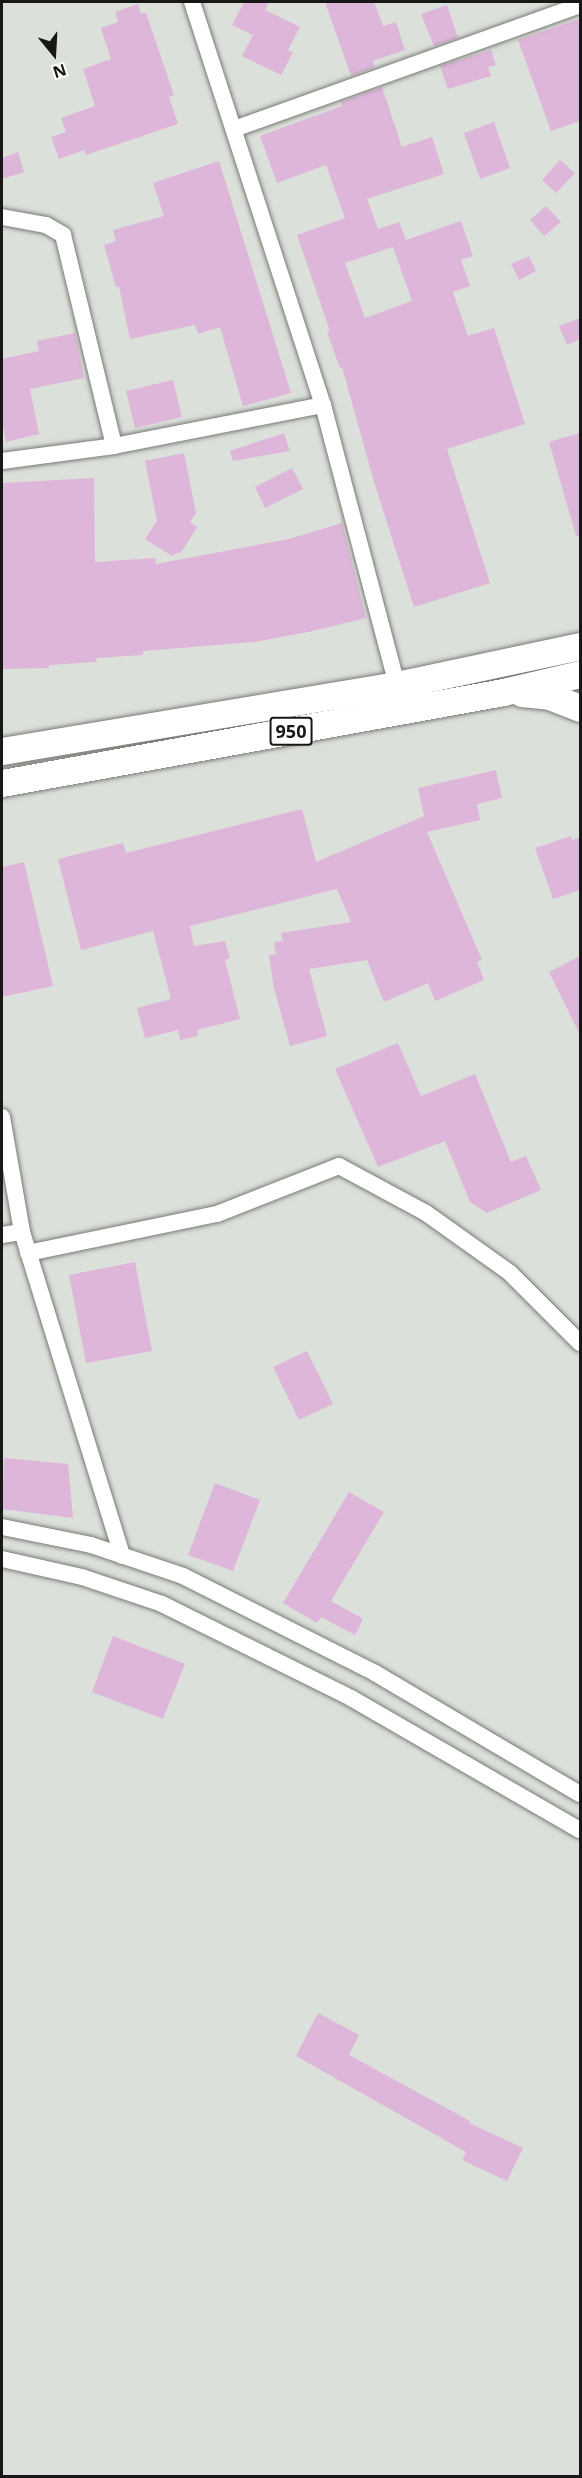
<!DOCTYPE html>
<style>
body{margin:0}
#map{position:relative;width:582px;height:2478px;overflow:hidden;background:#dce0da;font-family:"Open Sans",sans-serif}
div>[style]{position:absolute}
.building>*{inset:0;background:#deb6d9}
.roads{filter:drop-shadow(0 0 2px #787b76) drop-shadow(0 0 2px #787b76)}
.minor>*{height:16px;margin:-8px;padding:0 8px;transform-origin:8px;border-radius:8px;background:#fff}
.primary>*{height:27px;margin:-13.5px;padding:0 13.5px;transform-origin:13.5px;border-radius:13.5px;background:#fff}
span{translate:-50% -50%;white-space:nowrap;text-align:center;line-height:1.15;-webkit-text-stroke:4.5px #fff;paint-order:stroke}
.shield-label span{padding:2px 4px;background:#fff;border:2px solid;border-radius:4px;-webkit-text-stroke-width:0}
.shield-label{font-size:18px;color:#171816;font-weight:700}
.frame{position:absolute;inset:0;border:3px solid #171816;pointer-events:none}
.north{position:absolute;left:24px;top:24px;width:60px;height:60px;-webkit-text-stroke:4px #fff;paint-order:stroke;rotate:162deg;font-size:16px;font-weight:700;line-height:24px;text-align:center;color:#171816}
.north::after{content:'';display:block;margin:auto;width:21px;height:27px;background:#171816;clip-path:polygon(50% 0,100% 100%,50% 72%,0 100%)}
</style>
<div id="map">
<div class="building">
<i style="clip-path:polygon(244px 2px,269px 2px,265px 10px,300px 27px,288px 50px,293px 52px,281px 75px,242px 56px,253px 35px,232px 25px)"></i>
<i style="clip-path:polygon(325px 2px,374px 2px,383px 26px,396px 22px,405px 50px,373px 61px,375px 67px,351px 76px)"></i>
<i style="clip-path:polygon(138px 4px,141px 14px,146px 13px,174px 95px,169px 97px,178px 124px,86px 155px,84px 150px,59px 159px,51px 137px,66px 132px,61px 118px,95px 106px,83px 69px,111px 59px,101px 28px,118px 22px,115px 12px)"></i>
<i style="clip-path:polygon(447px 5px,458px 38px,434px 46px,421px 14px)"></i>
<i style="clip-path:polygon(580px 19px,580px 121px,551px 131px,518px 40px)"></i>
<i style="clip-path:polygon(491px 50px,496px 65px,488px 67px,491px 76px,448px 89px,440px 66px)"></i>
<i style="clip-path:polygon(evenodd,382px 87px,402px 147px,432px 137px,444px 174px,367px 199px,378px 229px,399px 222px,406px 240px,461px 221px,473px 256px,461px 260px,470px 286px,453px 292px,468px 336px,494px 328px,525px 424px,447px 449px,490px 583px,414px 607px,374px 482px,342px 367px,340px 368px,327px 332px,330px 331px,297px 235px,345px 218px,326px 165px,277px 183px,260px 136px,342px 106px,341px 102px,382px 87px,393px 247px,412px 301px,365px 318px,345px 263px,393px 247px)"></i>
<i style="clip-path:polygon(494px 122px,510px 168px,480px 179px,464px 133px)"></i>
<i style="clip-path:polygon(18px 152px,24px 172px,2px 179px,2px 158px)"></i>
<i style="clip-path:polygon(560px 160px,575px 173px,556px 193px,542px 180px)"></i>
<i style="clip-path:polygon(219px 161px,291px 393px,243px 406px,220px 327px,198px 334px,195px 325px,130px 339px,119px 287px,116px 287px,104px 245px,116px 241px,113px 230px,164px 216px,153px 183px)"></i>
<i style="clip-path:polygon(546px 206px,561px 222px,544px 236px,530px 220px)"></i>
<i style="clip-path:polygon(529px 256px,536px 271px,519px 280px,511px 264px)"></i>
<i style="clip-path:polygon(580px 318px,580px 339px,567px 345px,559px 326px)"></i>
<i style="clip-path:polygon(75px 333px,84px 378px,30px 389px,39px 434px,6px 442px,2px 421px,2px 359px,39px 351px,37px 341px)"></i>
<i style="clip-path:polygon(173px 380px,182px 417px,135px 428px,126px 391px)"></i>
<i style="clip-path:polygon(284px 433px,290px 451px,233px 461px,230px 451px)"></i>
<i style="clip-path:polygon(580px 433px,580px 536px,576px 536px,549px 442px)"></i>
<i style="clip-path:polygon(184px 453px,196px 513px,190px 522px,197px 527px,182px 551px,172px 556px,145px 539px,157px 521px,145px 461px)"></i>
<i style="clip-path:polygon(292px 468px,303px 489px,265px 508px,255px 487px)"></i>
<i style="clip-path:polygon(94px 478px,95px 562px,155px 558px,156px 564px,289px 539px,342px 523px,366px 618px,313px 631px,254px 642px,143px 651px,143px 655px,96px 658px,97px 662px,49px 665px,49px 668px,2px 669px,3px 483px)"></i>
<i style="clip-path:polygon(496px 770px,502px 798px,477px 804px,480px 820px,427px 832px,482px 960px,477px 962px,484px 980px,435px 1001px,428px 983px,384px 1002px,367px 960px,309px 969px,327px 1036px,290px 1046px,274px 988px,269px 955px,276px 954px,274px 942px,283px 941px,281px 933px,351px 922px,337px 889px,190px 926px,194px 946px,225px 941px,230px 958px,225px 960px,240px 1019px,197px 1030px,198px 1036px,180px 1040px,178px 1030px,145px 1038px,137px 1008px,171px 999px,153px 931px,81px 950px,58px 859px,123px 843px,126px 853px,302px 809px,316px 862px,424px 816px,418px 788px)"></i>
<i style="clip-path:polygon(571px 836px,572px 840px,580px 837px,580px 890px,553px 899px,535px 848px)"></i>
<i style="clip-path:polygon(24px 862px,53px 986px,2px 997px,2px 867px)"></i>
<i style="clip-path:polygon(580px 956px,580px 1035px,549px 972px)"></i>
<i style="clip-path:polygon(398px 1043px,421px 1096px,475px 1074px,511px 1162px,526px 1156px,541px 1190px,487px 1213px,470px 1202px,445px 1141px,378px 1167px,335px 1069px)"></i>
<i style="clip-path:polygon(135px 1262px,152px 1351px,86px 1363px,69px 1275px)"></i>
<i style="clip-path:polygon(307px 1351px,333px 1404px,299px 1420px,273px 1367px)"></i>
<i style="clip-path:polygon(4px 1458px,68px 1464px,73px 1518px,2px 1509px)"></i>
<i style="clip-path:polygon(215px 1483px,260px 1500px,233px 1571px,188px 1555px)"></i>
<i style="clip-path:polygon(349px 1492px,384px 1512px,331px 1601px,363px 1619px,355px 1635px,321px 1617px,317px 1623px,283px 1603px)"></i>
<i style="clip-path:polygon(113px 1636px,185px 1664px,163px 1719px,92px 1692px)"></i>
<i style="clip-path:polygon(318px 2013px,359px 2035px,349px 2055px,470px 2121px,469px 2123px,523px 2148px,507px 2181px,462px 2160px,466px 2152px,296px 2056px)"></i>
</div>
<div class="roads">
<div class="minor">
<i style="left:192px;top:2px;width:424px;rotate:72deg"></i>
<i style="left:323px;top:405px;width:290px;rotate:75.2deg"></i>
<i style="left:234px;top:129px;width:368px;rotate:-19.7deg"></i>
<i style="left:2px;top:217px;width:45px;rotate:10.3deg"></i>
<i style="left:46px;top:225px;width:20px;rotate:30deg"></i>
<i style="left:63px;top:235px;width:217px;rotate:76.4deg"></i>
<i style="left:2px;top:461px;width:113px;rotate:-7.6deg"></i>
<i style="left:114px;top:446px;width:213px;rotate:-11.1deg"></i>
<i style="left:2px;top:1117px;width:117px;rotate:80.1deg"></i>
<i style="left:22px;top:1232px;width:339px;rotate:72.8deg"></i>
<i style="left:2px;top:1235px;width:20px;rotate:-9deg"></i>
<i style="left:28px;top:1253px;width:193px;rotate:-11.7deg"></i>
<i style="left:217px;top:1214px;width:131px;rotate:-21.5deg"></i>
<i style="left:339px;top:1166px;width:99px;rotate:28.4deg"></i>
<i style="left:426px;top:1213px;width:103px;rotate:35.5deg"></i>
<i style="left:510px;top:1273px;width:99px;rotate:45deg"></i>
<i style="left:2px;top:1527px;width:91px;rotate:11.4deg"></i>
<i style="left:91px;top:1545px;width:97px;rotate:18.6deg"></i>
<i style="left:183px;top:1576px;width:215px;rotate:26.8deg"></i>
<i style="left:375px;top:1673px;width:238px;rotate:30.6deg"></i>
<i style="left:2px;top:1559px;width:82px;rotate:12.7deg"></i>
<i style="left:82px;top:1577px;width:84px;rotate:18.6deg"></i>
<i style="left:162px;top:1604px;width:211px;rotate:26.4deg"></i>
<i style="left:351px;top:1698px;width:264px;rotate:30deg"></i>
</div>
<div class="primary">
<i style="left:522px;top:693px;width:27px;rotate:6deg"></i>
<i style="left:549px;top:696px;width:33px;rotate:21deg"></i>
<i style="left:2px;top:751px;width:400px;rotate:-9.5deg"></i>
<i style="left:397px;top:685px;width:187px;rotate:-12deg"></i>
<i style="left:2px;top:783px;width:509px;rotate:-10.29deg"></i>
<i style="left:503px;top:692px;width:79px;rotate:-13.2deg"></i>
</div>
</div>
<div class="shield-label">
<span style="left:291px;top:731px">950</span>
</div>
<div class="frame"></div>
<div class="north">N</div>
</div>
